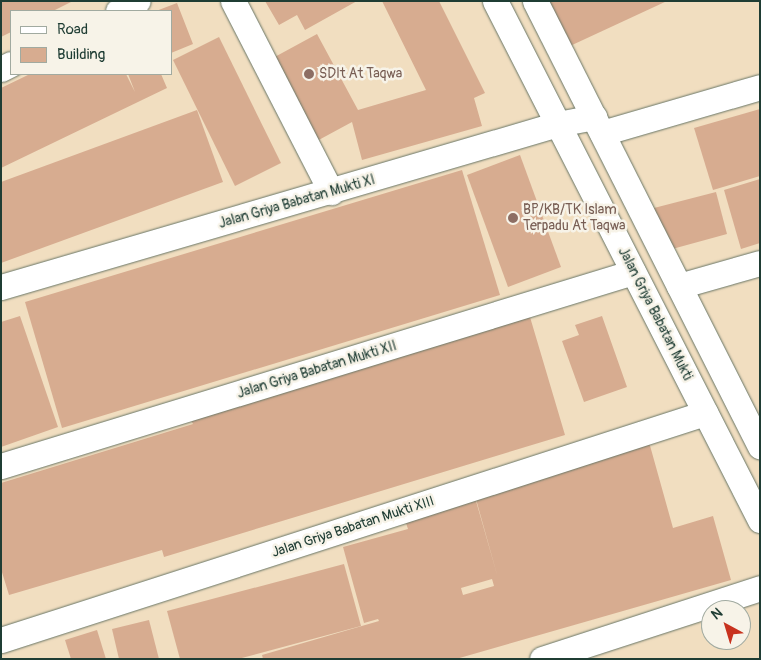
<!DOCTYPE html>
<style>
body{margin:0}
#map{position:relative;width:761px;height:660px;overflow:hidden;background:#f1dec0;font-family:Pangolin,sans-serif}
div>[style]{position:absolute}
.building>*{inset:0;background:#d7ac90}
.roads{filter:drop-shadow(0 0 1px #687565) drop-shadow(0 0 1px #687565)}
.minor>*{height:25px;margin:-12.5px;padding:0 12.5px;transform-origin:12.5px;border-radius:12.5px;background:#fff}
.dots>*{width:14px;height:14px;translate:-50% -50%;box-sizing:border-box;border:2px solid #f7f3e8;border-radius:50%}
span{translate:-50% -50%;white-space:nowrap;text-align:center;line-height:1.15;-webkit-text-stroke:5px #f7f3e8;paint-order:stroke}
.education-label{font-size:14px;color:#785e54}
.left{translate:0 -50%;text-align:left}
.street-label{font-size:14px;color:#1f3d34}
.frame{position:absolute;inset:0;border:2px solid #1f3d34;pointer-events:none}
.legend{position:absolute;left:10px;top:10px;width:162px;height:65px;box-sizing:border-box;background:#f7f3e8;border:1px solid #a1aaa0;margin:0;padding:6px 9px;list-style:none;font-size:15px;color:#1f3d34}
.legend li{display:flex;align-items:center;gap:10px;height:25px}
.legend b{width:25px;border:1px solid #a1aaa0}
.north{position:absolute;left:701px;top:600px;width:50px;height:50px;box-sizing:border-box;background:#f7f3e8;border:1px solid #a1aaa0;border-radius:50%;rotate:321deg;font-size:14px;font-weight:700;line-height:20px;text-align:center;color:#1f3d34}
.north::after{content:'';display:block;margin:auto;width:18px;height:22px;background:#c8321e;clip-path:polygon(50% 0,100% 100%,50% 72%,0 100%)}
</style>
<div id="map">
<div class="building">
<i style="clip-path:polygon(1px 1px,73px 1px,53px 11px,11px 11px,11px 32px,1px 37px)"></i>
<i style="clip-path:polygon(265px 1px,357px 1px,305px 30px,297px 15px,279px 25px)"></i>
<i style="clip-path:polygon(382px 1px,439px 1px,485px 93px,474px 98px,482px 126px,362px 160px,352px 122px,315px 142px,271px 59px,317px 34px,358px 110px,426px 90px)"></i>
<i style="clip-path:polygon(549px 1px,667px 1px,570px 46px)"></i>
<i style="clip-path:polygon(177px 3px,193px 44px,171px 53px,171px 11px,156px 11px)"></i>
<i style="clip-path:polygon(219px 37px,281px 163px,235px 186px,173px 60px)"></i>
<i style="clip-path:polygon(30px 74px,126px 74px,135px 92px,128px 74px,161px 74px,167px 88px,1px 168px,1px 88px)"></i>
<i style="clip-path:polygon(760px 109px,760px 176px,713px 190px,694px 128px)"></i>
<i style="clip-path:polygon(197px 110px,223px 182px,1px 263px,1px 182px)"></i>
<i style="clip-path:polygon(520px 155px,561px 267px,508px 287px,467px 175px)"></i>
<i style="clip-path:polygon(462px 170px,500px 295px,62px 428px,25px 302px)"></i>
<i style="clip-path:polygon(760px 179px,760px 243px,741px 249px,724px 190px)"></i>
<i style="clip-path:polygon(716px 192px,727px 234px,665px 251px,654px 208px)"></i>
<i style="clip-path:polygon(20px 316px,58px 427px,1px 447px,1px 322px)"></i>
<i style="clip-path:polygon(602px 316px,627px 387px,584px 402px,562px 341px,579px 335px,575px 325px)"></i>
<i style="clip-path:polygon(530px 317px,565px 435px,164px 557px,162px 550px,9px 595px,1px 569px,1px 483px,193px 424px,191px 420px)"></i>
<i style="clip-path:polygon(evenodd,649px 442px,673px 528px,713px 516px,731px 580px,456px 659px,263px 659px,262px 655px,379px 621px,378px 619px,364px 623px,343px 547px,408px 529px,403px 514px,474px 494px,498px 578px,474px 492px,649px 442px,492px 579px,494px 586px,463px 595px,461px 588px,492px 579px)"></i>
<i style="clip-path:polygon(344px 564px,361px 626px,238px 659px,180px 659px,167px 611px)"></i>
<i style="clip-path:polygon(149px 620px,159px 659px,119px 659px,112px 629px)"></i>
<i style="clip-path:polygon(97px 630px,106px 659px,71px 659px,65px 640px)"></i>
</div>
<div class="roads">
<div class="minor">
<i style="left:233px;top:1px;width:215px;rotate:62.8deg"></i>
<i style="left:495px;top:1px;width:583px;rotate:62.95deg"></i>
<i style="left:535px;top:1px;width:499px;rotate:63.2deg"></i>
<i style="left:118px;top:11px;width:22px;rotate:-27deg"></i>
<i style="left:1px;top:69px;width:11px;rotate:-27deg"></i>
<i style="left:602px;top:133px;width:165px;rotate:-16.2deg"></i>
<i style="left:679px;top:286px;width:84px;rotate:-15.9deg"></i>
<i style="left:1px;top:287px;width:580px;rotate:-16.31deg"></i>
<i style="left:558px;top:124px;width:37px;rotate:-11deg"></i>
<i style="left:1px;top:466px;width:661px;rotate:-17.06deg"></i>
<i style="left:1px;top:640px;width:740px;rotate:-17.87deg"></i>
<i style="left:542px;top:659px;width:229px;rotate:-18deg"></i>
</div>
</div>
<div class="dots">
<i style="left:309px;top:74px;background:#8d6e63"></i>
<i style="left:513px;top:218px;background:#8d6e63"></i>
</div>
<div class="education-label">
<span class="left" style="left:319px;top:74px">SDIt At Taqwa</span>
<span class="left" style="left:523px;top:218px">BP/KB/TK Islam<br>Terpadu At Taqwa</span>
</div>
<div class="street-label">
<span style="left:297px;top:202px;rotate:-16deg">Jalan Griya Babatan Mukti XI</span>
<span style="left:655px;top:314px;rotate:63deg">Jalan Griya Babatan Mukti</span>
<span style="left:317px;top:370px;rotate:-17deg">Jalan Griya Babatan Mukti XII</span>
<span style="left:353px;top:527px;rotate:-18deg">Jalan Griya Babatan Mukti XIII</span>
</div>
<div class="frame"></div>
<ul class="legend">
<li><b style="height:6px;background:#fff"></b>Road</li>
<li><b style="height:14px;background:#d7ac90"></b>Building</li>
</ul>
<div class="north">N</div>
</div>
